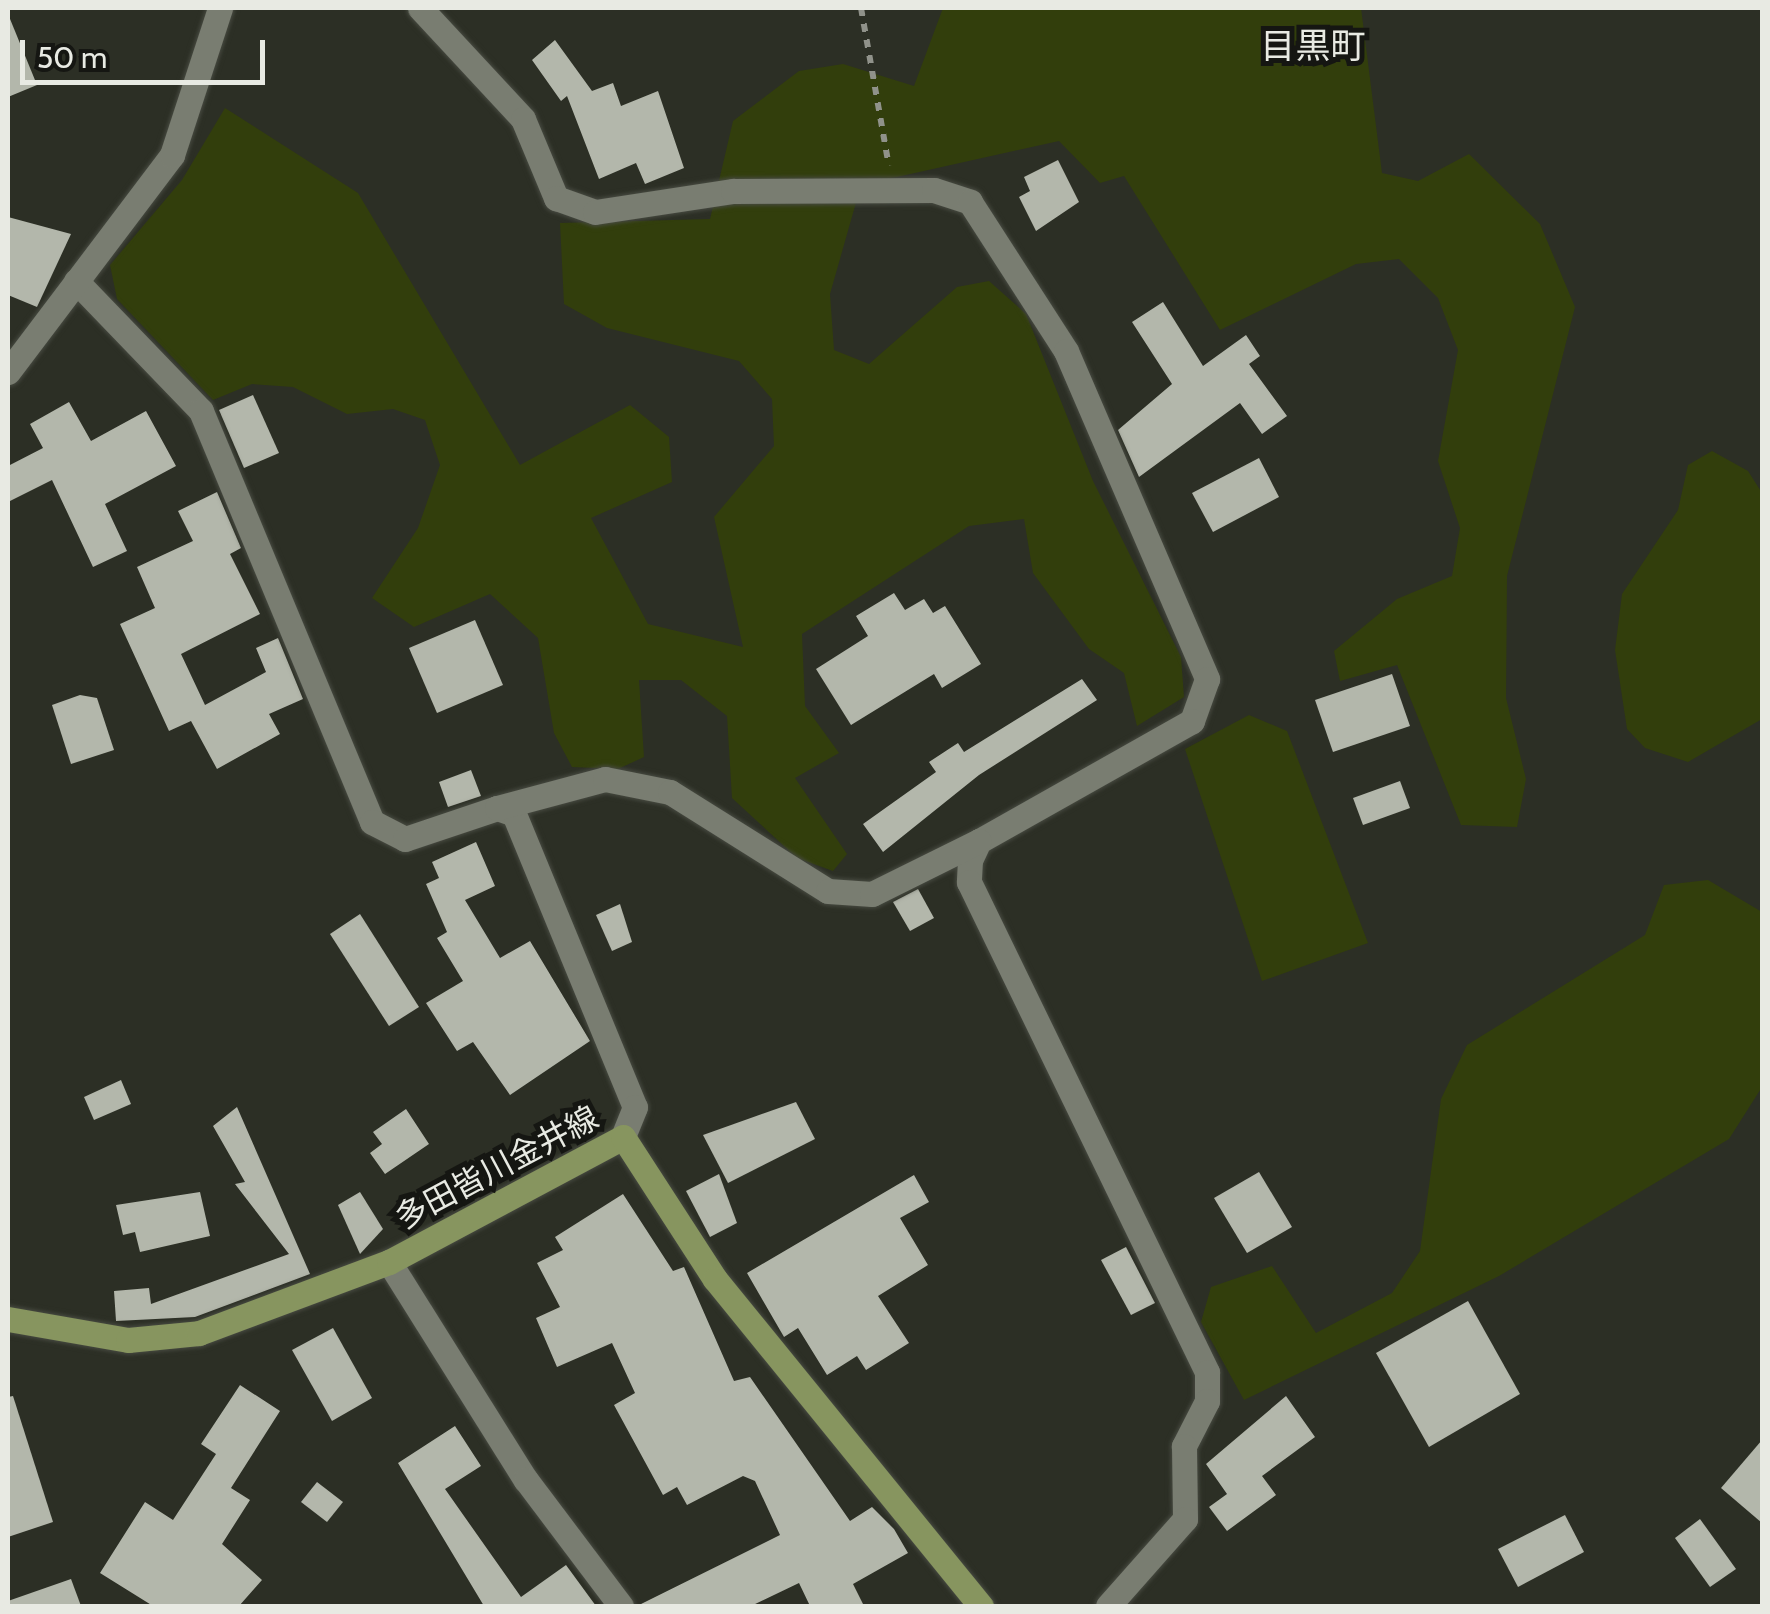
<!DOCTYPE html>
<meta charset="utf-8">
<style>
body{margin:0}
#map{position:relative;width:1770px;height:1614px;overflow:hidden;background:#2c2f25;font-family:Cabin,"Noto Sans JP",sans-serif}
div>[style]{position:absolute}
.green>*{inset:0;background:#323e0c}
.building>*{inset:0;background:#b3b7ab}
.path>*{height:6px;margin-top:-3px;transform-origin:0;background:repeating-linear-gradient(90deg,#90928a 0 8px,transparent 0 16px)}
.roads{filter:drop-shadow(0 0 2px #474a41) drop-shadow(0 0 2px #474a41)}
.street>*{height:25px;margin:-12.5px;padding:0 12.5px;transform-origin:12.5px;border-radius:12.5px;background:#797d71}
.secondary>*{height:25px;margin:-12.5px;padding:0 12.5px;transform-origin:12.5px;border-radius:12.5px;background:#87955f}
span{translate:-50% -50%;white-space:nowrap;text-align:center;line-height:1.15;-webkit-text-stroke:10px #151612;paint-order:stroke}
.street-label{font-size:32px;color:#e8eae3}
.neighbourhood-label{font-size:35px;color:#e8eae3}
.frame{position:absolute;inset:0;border:10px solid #e8eae3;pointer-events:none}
.scale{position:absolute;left:20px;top:40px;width:245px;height:45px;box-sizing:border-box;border:5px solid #e8eae3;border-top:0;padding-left:12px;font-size:30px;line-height:35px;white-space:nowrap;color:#e8eae3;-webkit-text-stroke:8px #151612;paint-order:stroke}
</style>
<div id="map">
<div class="green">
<i style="clip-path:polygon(943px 8px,1361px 8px,1382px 173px,1418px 181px,1469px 154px,1540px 224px,1575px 307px,1507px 576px,1506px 698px,1526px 779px,1517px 827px,1461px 825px,1397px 665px,1340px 681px,1334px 651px,1397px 599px,1452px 576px,1460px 528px,1438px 461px,1458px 350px,1438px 298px,1399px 259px,1356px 264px,1220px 330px,1124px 176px,1100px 183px,1059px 141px,861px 185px,830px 294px,834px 350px,869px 364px,957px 287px,989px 281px,1026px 314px,1093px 481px,1181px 657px,1184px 697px,1137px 726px,1124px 673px,1089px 649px,1033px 573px,1024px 519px,969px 526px,802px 634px,805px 706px,839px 753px,795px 778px,847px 854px,833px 871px,797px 858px,732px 798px,727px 716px,681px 680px,639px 680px,644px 757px,618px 769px,572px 767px,554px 733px,538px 638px,490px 594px,414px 627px,372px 598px,418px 528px,440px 465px,425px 420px,393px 409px,347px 414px,293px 387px,252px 384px,213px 400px,117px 299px,110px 265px,182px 180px,225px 108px,358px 193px,520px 465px,630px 405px,669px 437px,672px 482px,591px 518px,648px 624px,743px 647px,714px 517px,774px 446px,772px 399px,739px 361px,607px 328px,564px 304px,560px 223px,710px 219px,733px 121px,799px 71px,843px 64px,914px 86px)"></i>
<i style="clip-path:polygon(1712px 451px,1748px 471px,1762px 493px,1762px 719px,1688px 762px,1645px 748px,1627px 729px,1615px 650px,1622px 594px,1678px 510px,1688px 465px)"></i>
<i style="clip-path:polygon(1249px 715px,1287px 731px,1368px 943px,1262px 981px,1185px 749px)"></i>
<i style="clip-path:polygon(1708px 880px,1762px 912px,1762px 1087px,1729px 1139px,1499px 1276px,1244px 1400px,1201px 1322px,1211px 1287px,1272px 1266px,1316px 1333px,1392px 1293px,1420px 1251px,1441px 1099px,1467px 1045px,1645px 935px,1664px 885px)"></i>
</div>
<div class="building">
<i style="clip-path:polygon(8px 14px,37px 85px,8px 97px)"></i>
<i style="clip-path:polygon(555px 40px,592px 91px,613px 83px,621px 106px,658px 91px,684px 168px,645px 184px,636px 163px,599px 179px,567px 96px,561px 101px,532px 60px)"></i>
<i style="clip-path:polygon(1058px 160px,1079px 202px,1036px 231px,1019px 197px,1030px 191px,1024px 177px)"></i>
<i style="clip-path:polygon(8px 217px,71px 234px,37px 307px,8px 295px)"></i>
<i style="clip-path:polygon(1163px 302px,1203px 366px,1246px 335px,1260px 356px,1249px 364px,1287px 416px,1262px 434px,1240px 403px,1139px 477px,1118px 430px,1172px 384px,1132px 322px)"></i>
<i style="clip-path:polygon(253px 395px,279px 453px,244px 468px,219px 410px)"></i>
<i style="clip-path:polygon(69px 402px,91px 441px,146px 411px,176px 466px,105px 504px,127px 551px,93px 567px,52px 480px,8px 502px,8px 466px,43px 448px,30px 424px)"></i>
<i style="clip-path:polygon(1259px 458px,1279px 497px,1213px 532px,1192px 493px)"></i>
<i style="clip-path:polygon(217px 492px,241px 548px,230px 554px,260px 614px,181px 654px,205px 705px,266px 672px,256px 648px,278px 638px,303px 699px,269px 714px,280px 734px,217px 769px,191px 721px,169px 731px,120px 624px,155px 608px,137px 567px,193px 541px,178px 511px)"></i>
<i style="clip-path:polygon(894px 593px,905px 610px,924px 599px,933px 613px,945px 606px,981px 664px,942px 688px,934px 674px,851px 725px,816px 669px,868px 636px,856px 616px)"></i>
<i style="clip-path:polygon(475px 620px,503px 685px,437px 713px,409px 648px)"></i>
<i style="clip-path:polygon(1392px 674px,1410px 726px,1333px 752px,1315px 700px)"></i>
<i style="clip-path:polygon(1082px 679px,1097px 700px,979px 775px,883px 852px,863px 824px,936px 772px,929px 762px,958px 743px,964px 752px)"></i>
<i style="clip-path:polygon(80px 695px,97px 698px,114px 750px,71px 764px,52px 705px)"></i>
<i style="clip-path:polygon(471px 770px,481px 796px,448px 807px,439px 782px)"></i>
<i style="clip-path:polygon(1400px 781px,1410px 808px,1363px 825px,1353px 798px)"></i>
<i style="clip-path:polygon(476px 842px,495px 886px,465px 900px,500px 958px,530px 941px,590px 1041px,510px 1095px,473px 1042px,457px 1051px,426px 1003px,463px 981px,437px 938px,447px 932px,426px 884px,439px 878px,432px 862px)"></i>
<i style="clip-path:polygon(918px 889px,934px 918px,910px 931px,893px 902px)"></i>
<i style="clip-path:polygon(620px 904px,632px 942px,612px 951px,596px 915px)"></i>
<i style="clip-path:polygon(360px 914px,419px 1007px,389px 1026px,330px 934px)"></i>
<i style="clip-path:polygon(121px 1080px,131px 1104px,94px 1120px,84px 1097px)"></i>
<i style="clip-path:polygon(796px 1102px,815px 1139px,728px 1183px,703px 1135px)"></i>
<i style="clip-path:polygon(237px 1107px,310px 1274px,195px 1317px,116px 1321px,114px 1291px,149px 1288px,151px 1304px,289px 1254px,235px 1184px,245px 1182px,213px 1126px)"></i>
<i style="clip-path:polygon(406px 1109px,429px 1144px,385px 1174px,370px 1153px,382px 1144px,373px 1132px)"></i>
<i style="clip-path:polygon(1259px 1172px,1292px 1227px,1247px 1253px,1214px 1198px)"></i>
<i style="clip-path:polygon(719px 1174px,737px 1223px,710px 1237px,686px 1191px)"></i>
<i style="clip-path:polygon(914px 1175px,929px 1202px,900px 1218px,928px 1265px,878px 1296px,909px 1343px,866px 1370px,857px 1356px,827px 1375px,798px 1328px,784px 1337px,747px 1273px)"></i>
<i style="clip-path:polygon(200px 1192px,210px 1236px,140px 1252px,135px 1232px,123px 1235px,116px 1205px)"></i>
<i style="clip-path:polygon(360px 1192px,383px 1229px,360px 1254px,338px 1205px)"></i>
<i style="clip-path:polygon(623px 1194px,673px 1271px,684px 1267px,734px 1381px,750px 1377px,850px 1521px,872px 1507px,894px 1529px,908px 1553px,853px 1584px,864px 1606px,810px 1606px,799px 1583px,751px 1606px,637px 1606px,780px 1535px,755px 1481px,743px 1476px,687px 1505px,677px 1487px,663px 1495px,614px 1405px,635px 1393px,612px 1343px,557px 1367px,536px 1318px,560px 1307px,537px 1263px,563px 1250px,555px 1237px)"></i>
<i style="clip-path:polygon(1126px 1247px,1155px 1303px,1131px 1315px,1101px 1260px)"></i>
<i style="clip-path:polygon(1468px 1301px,1520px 1394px,1429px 1447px,1376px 1353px)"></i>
<i style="clip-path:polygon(333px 1328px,372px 1398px,332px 1421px,292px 1350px)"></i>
<i style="clip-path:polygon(240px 1385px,280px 1411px,231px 1488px,250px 1500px,222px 1544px,262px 1580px,239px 1606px,153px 1606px,100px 1573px,145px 1502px,173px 1520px,216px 1454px,201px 1444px)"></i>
<i style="clip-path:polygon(13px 1396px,53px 1522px,8px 1537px,8px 1397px)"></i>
<i style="clip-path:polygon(1286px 1396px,1315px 1437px,1262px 1476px,1276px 1495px,1227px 1531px,1209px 1507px,1227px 1494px,1206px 1464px)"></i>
<i style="clip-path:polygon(455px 1426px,481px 1466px,445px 1489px,521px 1597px,566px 1565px,596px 1606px,484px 1606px,398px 1463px)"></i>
<i style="clip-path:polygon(1762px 1440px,1762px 1523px,1721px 1488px)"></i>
<i style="clip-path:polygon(317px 1482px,343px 1502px,327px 1522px,301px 1502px)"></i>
<i style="clip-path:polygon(1565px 1515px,1584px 1552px,1518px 1587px,1498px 1549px)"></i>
<i style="clip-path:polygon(1700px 1519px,1736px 1569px,1710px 1587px,1675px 1538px)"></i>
<i style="clip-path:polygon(71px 1579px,81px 1606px,8px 1606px,8px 1601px)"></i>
</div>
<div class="path">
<i style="left:861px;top:8px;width:160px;rotate:80deg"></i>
</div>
<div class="roads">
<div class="street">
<i style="left:420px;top:8px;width:151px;rotate:47.1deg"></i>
<i style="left:523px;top:119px;width:86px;rotate:67.3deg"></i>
<i style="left:556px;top:198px;width:41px;rotate:19.7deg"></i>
<i style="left:595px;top:212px;width:140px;rotate:-8.7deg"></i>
<i style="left:733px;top:191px;width:201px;rotate:-0.3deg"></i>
<i style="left:934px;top:190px;width:38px;rotate:18deg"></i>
<i style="left:970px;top:202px;width:177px;rotate:57.2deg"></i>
<i style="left:1066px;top:351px;width:357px;rotate:66.7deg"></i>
<i style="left:1207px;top:679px;width:45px;rotate:109.7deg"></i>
<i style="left:1192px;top:721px;width:244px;rotate:150.6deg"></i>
<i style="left:979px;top:841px;width:21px;rotate:115deg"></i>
<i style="left:970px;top:860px;width:22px;rotate:93deg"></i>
<i style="left:969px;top:882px;width:545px;rotate:64.09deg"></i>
<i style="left:1207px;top:1372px;width:29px;rotate:90deg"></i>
<i style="left:1207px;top:1401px;width:51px;rotate:117.1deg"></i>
<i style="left:1184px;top:1446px;width:73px;rotate:89.2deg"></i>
<i style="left:1185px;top:1519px;width:116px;rotate:131.5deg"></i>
<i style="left:76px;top:281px;width:180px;rotate:46.1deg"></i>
<i style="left:201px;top:411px;width:445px;rotate:67.4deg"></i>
<i style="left:372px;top:822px;width:37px;rotate:27deg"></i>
<i style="left:405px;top:839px;width:97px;rotate:-18.6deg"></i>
<i style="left:497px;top:808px;width:18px;rotate:19deg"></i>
<i style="left:514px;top:814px;width:317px;rotate:67.6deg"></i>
<i style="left:635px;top:1107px;width:32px;rotate:112deg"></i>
<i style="left:8px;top:372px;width:272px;rotate:-52.9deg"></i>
<i style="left:172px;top:155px;width:155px;rotate:-71.9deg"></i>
<i style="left:497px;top:808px;width:112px;rotate:-15deg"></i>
<i style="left:605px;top:779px;width:66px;rotate:11.3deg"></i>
<i style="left:670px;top:792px;width:186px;rotate:32.1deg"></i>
<i style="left:828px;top:891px;width:44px;rotate:3.9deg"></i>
<i style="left:872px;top:894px;width:119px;rotate:-26.4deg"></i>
<i style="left:389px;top:1262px;width:257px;rotate:57.9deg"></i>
<i style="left:526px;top:1480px;width:158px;rotate:53deg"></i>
</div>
<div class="secondary">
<i style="left:8px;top:1319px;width:122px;rotate:9.9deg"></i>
<i style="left:128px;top:1340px;width:71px;rotate:-5.6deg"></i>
<i style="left:199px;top:1333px;width:203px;rotate:-20.5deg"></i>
<i style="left:389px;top:1262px;width:265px;rotate:-28.1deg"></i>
<i style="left:623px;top:1137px;width:169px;rotate:57.1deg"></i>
<i style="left:715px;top:1279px;width:422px;rotate:50.9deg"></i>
</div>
</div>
<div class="street-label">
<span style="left:497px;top:1168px;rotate:-28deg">多田皆川金井線</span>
</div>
<div class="neighbourhood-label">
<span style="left:1313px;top:46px">目黒町</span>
</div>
<div class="frame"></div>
<div class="scale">50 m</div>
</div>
